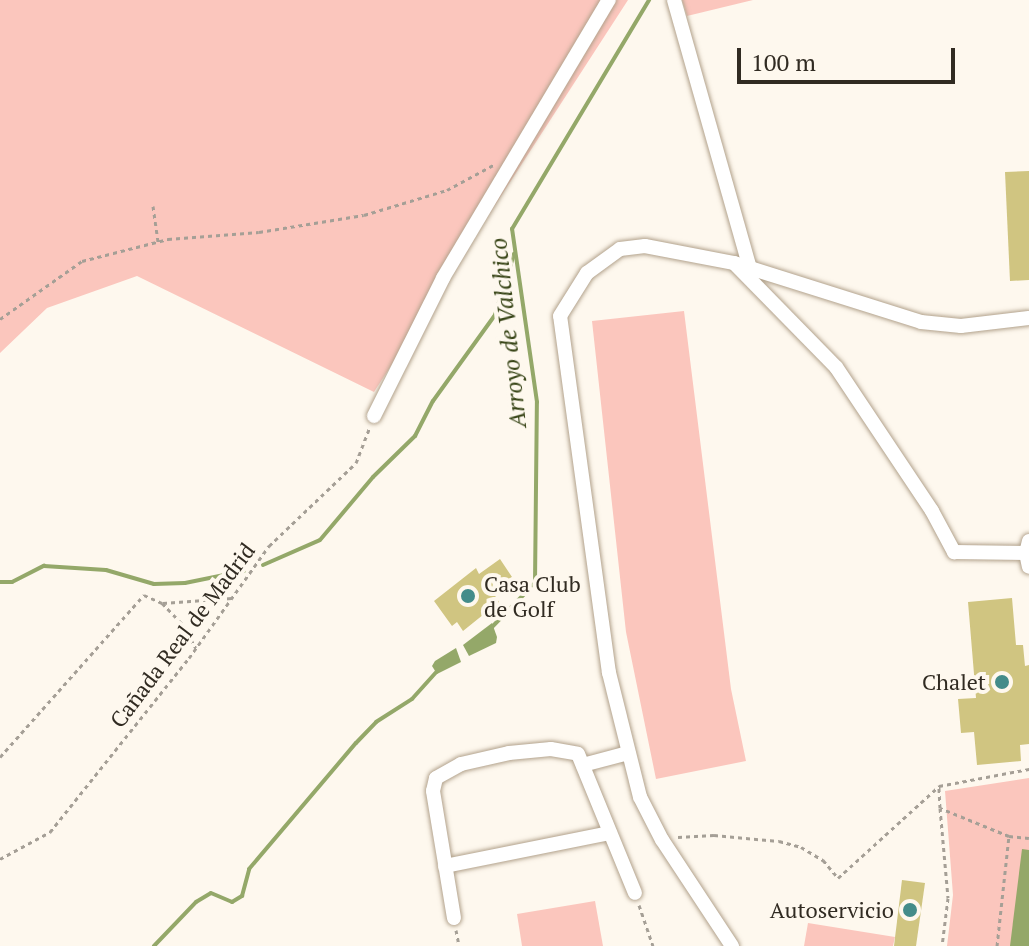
<!DOCTYPE html>
<meta charset="utf-8">
<style>
body{margin:0}
#map{position:relative;width:1029px;height:946px;overflow:hidden;background:#fef8ee;font-family:"PT Serif",serif}
div>[style]{position:absolute}
.green>*{inset:0;background:#fbc6bd}
.water>*{inset:0;background:#94a869}
.stream>*{height:4px;margin:-2px;padding:0 2px;transform-origin:2px;border-radius:2px;background:#94a869}
.building>*{inset:0;background:#d0c581}
.path>*{height:3px;margin-top:-1.5px;transform-origin:0;background:repeating-linear-gradient(90deg,#a59f96 0 4px,transparent 0 8px)}
.roads{filter:drop-shadow(0 0 2px #b2a28c) drop-shadow(0 0 2px #b2a28c)}
.minor>*{height:14px;margin:-7px;padding:0 7px;transform-origin:7px;border-radius:7px;background:#fff}
.dots>*{width:22px;height:22px;translate:-50% -50%;box-sizing:border-box;border:4px solid #fef8ee;border-radius:50%}
span{translate:-50% -50%;white-space:nowrap;text-align:center;line-height:1.15;-webkit-text-stroke:8px #fef8ee;paint-order:stroke}
.poi-label{font-size:22px;color:#312b22}
.left{translate:0 -50%;text-align:left}
.right{translate:-100% -50%;text-align:right}
.street-label{font-size:22px;color:#312b22}
.water-label{font-size:24px;color:#374416;font-style:italic}
.scale{position:absolute;left:737px;top:48px;width:218px;height:36px;box-sizing:border-box;border:4px solid #312b22;border-top:0;padding-left:10px;font-size:24px;line-height:28px;white-space:nowrap;color:#312b22;-webkit-text-stroke:6px #fef8ee;paint-order:stroke}
</style>
<div id="map">
<div class="green">
<i style="clip-path:polygon(0 0,628px 0,374px 392px,137px 276px,47px 308px,0 353px)"></i>
<i style="clip-path:polygon(682px 0,753px 0,687px 16px)"></i>
<i style="clip-path:polygon(684px 311px,731px 689px,746px 761px,656px 779px,626px 632px,592px 321px)"></i>
<i style="clip-path:polygon(1029px 778px,1029px 946px,947px 946px,953px 895px,945px 791px)"></i>
<i style="clip-path:polygon(595px 901px,603px 946px,522px 946px,517px 914px)"></i>
<i style="clip-path:polygon(808px 923px,895px 937px,893px 946px,804px 946px)"></i>
</div>
<div class="water">
<i style="clip-path:polygon(492px 623px,497px 637px,496px 643px,469px 656px,463px 645px)"></i>
<i style="clip-path:polygon(456px 648px,461px 662px,437px 674px,432px 666px,435px 661px)"></i>
<i style="clip-path:polygon(1022px 849px,1029px 850px,1029px 946px,1010px 946px)"></i>
</div>
<div class="stream">
<i style="left:263px;top:565px;width:62px;rotate:-23.7deg"></i>
<i style="left:320px;top:540px;width:82px;rotate:-49.9deg"></i>
<i style="left:373px;top:477px;width:59px;rotate:-44.3deg"></i>
<i style="left:415px;top:436px;width:39px;rotate:-63deg"></i>
<i style="left:433px;top:401px;width:106px;rotate:-54.2deg"></i>
<i style="left:495px;top:315px;width:64px;rotate:-72.7deg"></i>
<i style="left:0;top:582px;width:12px"></i>
<i style="left:12px;top:582px;width:36px;rotate:-27deg"></i>
<i style="left:44px;top:566px;width:62px;rotate:3.7deg"></i>
<i style="left:106px;top:570px;width:50px;rotate:16.3deg"></i>
<i style="left:154px;top:584px;width:31px;rotate:-2deg"></i>
<i style="left:185px;top:583px;width:60px;rotate:-11.5deg"></i>
<i style="left:491px;top:628px;width:63px;rotate:-45.6deg"></i>
<i style="left:535px;top:583px;width:181px;rotate:-89.4deg"></i>
<i style="left:537px;top:402px;width:175px;rotate:-98.2deg"></i>
<i style="left:512px;top:229px;width:267px;rotate:-59.1deg"></i>
<i style="left:154px;top:946px;width:61px;rotate:-46.3deg"></i>
<i style="left:196px;top:902px;width:17px;rotate:-31deg"></i>
<i style="left:211px;top:893px;width:23px;rotate:23deg"></i>
<i style="left:232px;top:902px;width:12px;rotate:-31deg"></i>
<i style="left:242px;top:896px;width:28px;rotate:-75deg"></i>
<i style="left:249px;top:869px;width:165px;rotate:-49.7deg"></i>
<i style="left:356px;top:743px;width:29px;rotate:-46deg"></i>
<i style="left:376px;top:722px;width:43px;rotate:-32.6deg"></i>
<i style="left:412px;top:699px;width:39px;rotate:-48deg"></i>
</div>
<div class="building">
<i style="clip-path:polygon(1029px 171px,1029px 280px,1010px 281px,1005px 172px)"></i>
<i style="clip-path:polygon(500px 559px,512px 577px,492px 591px,499px 602px,463px 631px,457px 622px,452px 626px,434px 601px,476px 568px,479px 574px)"></i>
<i style="clip-path:polygon(1012px 598px,1016px 645px,1023px 645px,1025px 666px,1029px 665px,1029px 744px,1020px 745px,1021px 761px,977px 765px,974px 732px,961px 733px,958px 699px,976px 698px,968px 602px)"></i>
<i style="clip-path:polygon(902px 880px,925px 883px,916px 946px,894px 946px)"></i>
</div>
<div class="path">
<i style="left:153px;top:206px;width:36px;rotate:82deg"></i>
<i style="left:0;top:319px;width:100px;rotate:-35.3deg"></i>
<i style="left:82px;top:261px;width:89px;rotate:-14.3deg"></i>
<i style="left:168px;top:239px;width:91px;rotate:-4.4deg"></i>
<i style="left:259px;top:232px;width:106px;rotate:-9.2deg"></i>
<i style="left:364px;top:215px;width:87px;rotate:-16.8deg"></i>
<i style="left:447px;top:190px;width:55px;rotate:-28.4deg"></i>
<i style="left:163px;top:603px;width:69px;rotate:-4.1deg"></i>
<i style="left:0;top:757px;width:217px;rotate:-48.4deg"></i>
<i style="left:144px;top:595px;width:20px;rotate:24deg"></i>
<i style="left:162px;top:603px;width:30px;rotate:46deg"></i>
<i style="left:183px;top:625px;width:26px;rotate:61deg"></i>
<i style="left:940px;top:808px;width:90px;rotate:84.9deg"></i>
<i style="left:948px;top:898px;width:48px;rotate:97.1deg"></i>
<i style="left:1009px;top:836px;width:74px;rotate:-157.9deg"></i>
<i style="left:940px;top:808px;width:22px;rotate:-93deg"></i>
<i style="left:939px;top:786px;width:92px;rotate:-10.7deg"></i>
<i style="left:678px;top:837px;width:36px;rotate:-3deg"></i>
<i style="left:714px;top:835px;width:65px;rotate:5.3deg"></i>
<i style="left:779px;top:841px;width:23px;rotate:15deg"></i>
<i style="left:801px;top:847px;width:26px;rotate:31deg"></i>
<i style="left:823px;top:860px;width:23px;rotate:50deg"></i>
<i style="left:838px;top:878px;width:137px;rotate:-42.3deg"></i>
<i style="left:0;top:859px;width:57px;rotate:-28.4deg"></i>
<i style="left:50px;top:832px;width:223px;rotate:-51.4deg"></i>
<i style="left:189px;top:658px;width:138px;rotate:-54.5deg"></i>
<i style="left:269px;top:546px;width:120px;rotate:-43.7deg"></i>
<i style="left:356px;top:463px;width:39px;rotate:-69deg"></i>
<i style="left:639px;top:905px;width:43px;rotate:71.1deg"></i>
<i style="left:456px;top:930px;width:16px;rotate:79deg"></i>
<i style="left:997px;top:946px;width:111px;rotate:-83.8deg"></i>
<i style="left:1009px;top:836px;width:20px;rotate:6deg"></i>
</div>
<div class="roads">
<div class="minor">
<i style="left:674px;top:0;width:279px;rotate:74.2deg"></i>
<i style="left:735px;top:264px;width:144px;rotate:45.6deg"></i>
<i style="left:836px;top:367px;width:173px;rotate:56.3deg"></i>
<i style="left:932px;top:511px;width:47px;rotate:61.8deg"></i>
<i style="left:954px;top:552px;width:72px;rotate:0.8deg"></i>
<i style="left:374px;top:416px;width:154px;rotate:-63.4deg"></i>
<i style="left:443px;top:278px;width:324px;rotate:-59.2deg"></i>
<i style="left:1029px;top:541px;width:12px;rotate:104deg"></i>
<i style="left:1026px;top:553px;width:14px;rotate:78deg"></i>
<i style="left:583px;top:765px;width:47px;rotate:-14.9deg"></i>
<i style="left:445px;top:866px;width:168px;rotate:-11.3deg"></i>
<i style="left:454px;top:918px;width:129px;rotate:-99.4deg"></i>
<i style="left:433px;top:791px;width:13px;rotate:-77deg"></i>
<i style="left:436px;top:778px;width:29px;rotate:-29deg"></i>
<i style="left:461px;top:764px;width:49px;rotate:-12.9deg"></i>
<i style="left:509px;top:753px;width:42px;rotate:-5.4deg"></i>
<i style="left:551px;top:749px;width:27px;rotate:10deg"></i>
<i style="left:578px;top:754px;width:150px;rotate:67.7deg"></i>
<i style="left:732px;top:946px;width:127px;rotate:-123.4deg"></i>
<i style="left:662px;top:840px;width:48px;rotate:-117.1deg"></i>
<i style="left:640px;top:797px;width:128px;rotate:-104deg"></i>
<i style="left:609px;top:673px;width:360px;rotate:-97.8deg"></i>
<i style="left:560px;top:316px;width:51px;rotate:-57.9deg"></i>
<i style="left:587px;top:273px;width:41px;rotate:-36deg"></i>
<i style="left:620px;top:249px;width:25px;rotate:-7deg"></i>
<i style="left:645px;top:246px;width:91px;rotate:10.8deg"></i>
<i style="left:734px;top:263px;width:196px;rotate:17.5deg"></i>
<i style="left:921px;top:322px;width:40px;rotate:5.7deg"></i>
<i style="left:961px;top:326px;width:68px;rotate:-6.7deg"></i>
</div>
</div>
<div class="dots">
<i style="left:468px;top:596px;background:#448c8a"></i>
<i style="left:1002px;top:682px;background:#448c8a"></i>
<i style="left:910px;top:910px;background:#448c8a"></i>
</div>
<div class="poi-label">
<span class="left" style="left:484px;top:596px">Casa Club<br>de Golf</span>
<span class="right" style="left:986px;top:682px">Chalet</span>
<span class="right" style="left:894px;top:910px">Autoservicio</span>
</div>
<div class="street-label">
<span style="left:182px;top:635px;rotate:-53deg">Cañada Real de Madrid</span>
</div>
<div class="water-label">
<span style="left:508px;top:333px;rotate:-96deg">Arroyo de Valchico</span>
</div>
<div class="scale">100 m</div>
</div>
